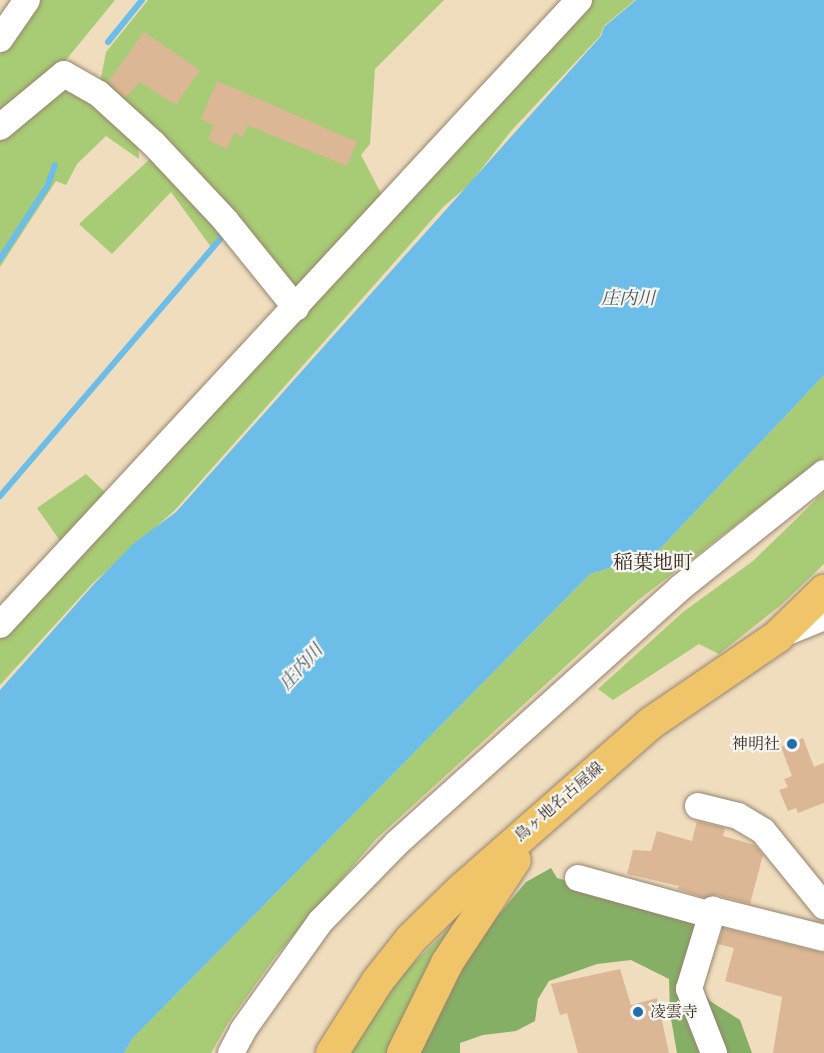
<!DOCTYPE html>
<meta charset="utf-8">
<style>
body{margin:0}
#map{position:relative;width:824px;height:1053px;overflow:hidden;background:#f0ddbe;font-family:Alegreya,"Noto Serif JP",serif}
div>[style]{position:absolute}
.green>*{inset:0;background:#a8cb75}
.forest>*{inset:0;background:#86af66}
.water>*{inset:0;background:#6cbee8}
.stream>*{height:6px;margin:-3px;padding:0 3px;transform-origin:3px;border-radius:3px;background:#6cbee8}
.building>*{inset:0;background:#dbb795}
.roads{filter:drop-shadow(0 0 2px #96846e) drop-shadow(0 0 2px #96846e)}
.minor>*{height:26px;margin:-13px;padding:0 13px;transform-origin:13px;border-radius:13px;background:#fff}
.major>*{height:32px;margin:-16px;padding:0 16px;transform-origin:16px;border-radius:16px;background:#f0c469}
.dots>*{width:16px;height:16px;translate:-50% -50%;box-sizing:border-box;border:3px solid #f6f6f2;border-radius:50%}
span{translate:-50% -50%;white-space:nowrap;text-align:center;line-height:1.15;-webkit-text-stroke:4.5px #f6f6f2;paint-order:stroke}
.poi-label{font-size:16px;color:#3b2a1e}
.right{translate:-100% -50%;text-align:right}
.left{translate:0 -50%;text-align:left}
.street-label{font-size:16px;color:#3b2a1e}
.water-label{font-size:18px;color:#4a565b;font-style:italic}
.quarter-label{font-size:20px;color:#3b2a1e}
</style>
<div id="map">
<div class="green">
<i style="clip-path:polygon(39px 0,115px 0,57px 71px,0 119px,0 55px)"></i>
<i style="clip-path:polygon(148px 0,444px 0,375px 69px,370px 144px,361px 155px,384px 199px,299px 296px,232px 219px,211px 247px,171px 192px,112px 254px,79px 224px,163px 147px,99px 88px,106px 52px)"></i>
<i style="clip-path:polygon(587px 0,635px 0,604px 26px,600px 36px,511px 131px,469px 185px,444px 206px,175px 510px,93px 583px,0 685px,0 629px,199px 419px,301px 320px,366px 238px)"></i>
<i style="clip-path:polygon(65px 84px,97px 98px,138px 140px,139px 159px,106px 136px,77px 164px,66px 185px,56px 181px,0 267px,0 136px)"></i>
<i style="clip-path:polygon(824px 375px,824px 457px,637px 601px,376px 839px,275px 957px,228px 1023px,211px 1053px,124px 1053px,132px 1039px,590px 574px,656px 553px)"></i>
<i style="clip-path:polygon(86px 474px,110px 497px,65px 548px,37px 508px)"></i>
<i style="clip-path:polygon(824px 492px,824px 564px,781px 605px,719px 654px,699px 644px,613px 700px,598px 689px,683px 612px,753px 561px)"></i>
<i style="clip-path:polygon(466px 912px,387px 1053px,347px 1053px,393px 983px)"></i>
</div>
<div class="forest">
<i style="clip-path:polygon(551px 868px,557px 878px,698px 918px,689px 971px,710px 1001px,740px 1020px,752px 1053px,677px 1053px,670px 1013px,669px 979px,631px 960px,597px 964px,549px 981px,538px 999px,535px 1021px,516px 1031px,483px 1035px,460px 1043px,460px 1053px,418px 1053px,446px 992px,491px 924px,526px 882px)"></i>
</div>
<div class="water">
<i style="clip-path:polygon(636px 0,824px 0,824px 375px,656px 553px,590px 574px,132px 1039px,124px 1053px,0 1053px,0 690px,94px 584px,133px 544px,176px 512px,601px 36px,604px 27px)"></i>
</div>
<div class="stream">
<i style="left:108px;top:42px;width:54px;rotate:-51deg"></i>
<i style="left:0;top:259px;width:86px;rotate:-56.9deg"></i>
<i style="left:47px;top:187px;width:23px;rotate:-70deg"></i>
<i style="left:0;top:496px;width:348px;rotate:-49.4deg"></i>
</div>
<div class="building">
<i style="clip-path:polygon(144px 32px,200px 70px,176px 105px,140px 82px,125px 98px,108px 82px)"></i>
<i style="clip-path:polygon(217px 81px,357px 142px,347px 166px,247px 125px,243px 137px,234px 133px,227px 149px,208px 140px,214px 125px,201px 119px)"></i>
<i style="clip-path:polygon(803px 738px,814px 767px,824px 763px,824px 803px,798px 813px,796px 808px,788px 811px,779px 790px,788px 787px,784px 779px,792px 776px,781px 747px)"></i>
<i style="clip-path:polygon(697px 821px,725px 828px,723px 836px,755px 845px,763px 855px,750px 904px,717px 895px,705px 898px,678px 889px,679px 886px,627px 874px,633px 850px,651px 851px,657px 831px,692px 841px)"></i>
<i style="clip-path:polygon(723px 928px,824px 953px,824px 1053px,773px 1053px,782px 997px,725px 981px,734px 948px,718px 944px)"></i>
<i style="clip-path:polygon(620px 969px,631px 1005px,657px 998px,669px 1053px,578px 1053px,567px 1013px,560px 1015px,551px 984px)"></i>
</div>
<div class="roads">
<div class="minor">
<i style="left:0;top:39px;width:47px;rotate:-55.3deg"></i>
<i style="left:0;top:127px;width:83px;rotate:-39.6deg"></i>
<i style="left:64px;top:74px;width:40px;rotate:29.7deg"></i>
<i style="left:99px;top:94px;width:74px;rotate:42.3deg"></i>
<i style="left:154px;top:144px;width:104px;rotate:46.9deg"></i>
<i style="left:225px;top:220px;width:113px;rotate:51.1deg"></i>
<i style="left:0;top:625px;width:852px;rotate:-47.19deg"></i>
<i style="left:785px;top:633px;width:42px;rotate:-22.3deg"></i>
<i style="left:698px;top:806px;width:41px;rotate:14deg"></i>
<i style="left:738px;top:816px;width:29px;rotate:31deg"></i>
<i style="left:763px;top:831px;width:97px;rotate:50.9deg"></i>
<i style="left:578px;top:878px;width:138px;rotate:15.5deg"></i>
<i style="left:231px;top:1053px;width:26px;rotate:-62deg"></i>
<i style="left:243px;top:1030px;width:133px;rotate:-54.5deg"></i>
<i style="left:320px;top:922px;width:110px;rotate:-45.7deg"></i>
<i style="left:397px;top:843px;width:381px;rotate:-42deg"></i>
<i style="left:680px;top:588px;width:184px;rotate:-38.6deg"></i>
<i style="left:714px;top:1053px;width:69px;rotate:-111.3deg"></i>
<i style="left:689px;top:989px;width:83px;rotate:-73.1deg"></i>
<i style="left:713px;top:910px;width:114px;rotate:14.2deg"></i>
</div>
<div class="major">
<i style="left:332px;top:1053px;width:84px;rotate:-57.6deg"></i>
<i style="left:377px;top:982px;width:55px;rotate:-51.7deg"></i>
<i style="left:411px;top:939px;width:70px;rotate:-44.4deg"></i>
<i style="left:461px;top:890px;width:253px;rotate:-41.3deg"></i>
<i style="left:651px;top:723px;width:153px;rotate:-34.3deg"></i>
<i style="left:777px;top:637px;width:66px;rotate:-44.4deg"></i>
<i style="left:403px;top:1053px;width:100px;rotate:-63.9deg"></i>
<i style="left:447px;top:963px;width:123px;rotate:-56.6deg"></i>
</div>
</div>
<div class="dots">
<i style="left:792px;top:744px;background:#1f6fb2"></i>
<i style="left:638px;top:1012px;background:#1f6fb2"></i>
</div>
<div class="poi-label">
<span class="right" style="left:780px;top:744px">神明社</span>
<span class="left" style="left:650px;top:1012px">凌雲寺</span>
</div>
<div class="street-label">
<span style="left:559px;top:802px;rotate:-41deg">鳥ヶ地名古屋線</span>
</div>
<div class="water-label">
<span style="left:628px;top:298px">庄内川</span>
<span style="left:301px;top:667px;rotate:-48deg">庄内川</span>
</div>
<div class="quarter-label">
<span style="left:653px;top:562px">稲葉地町</span>
</div>
</div>
